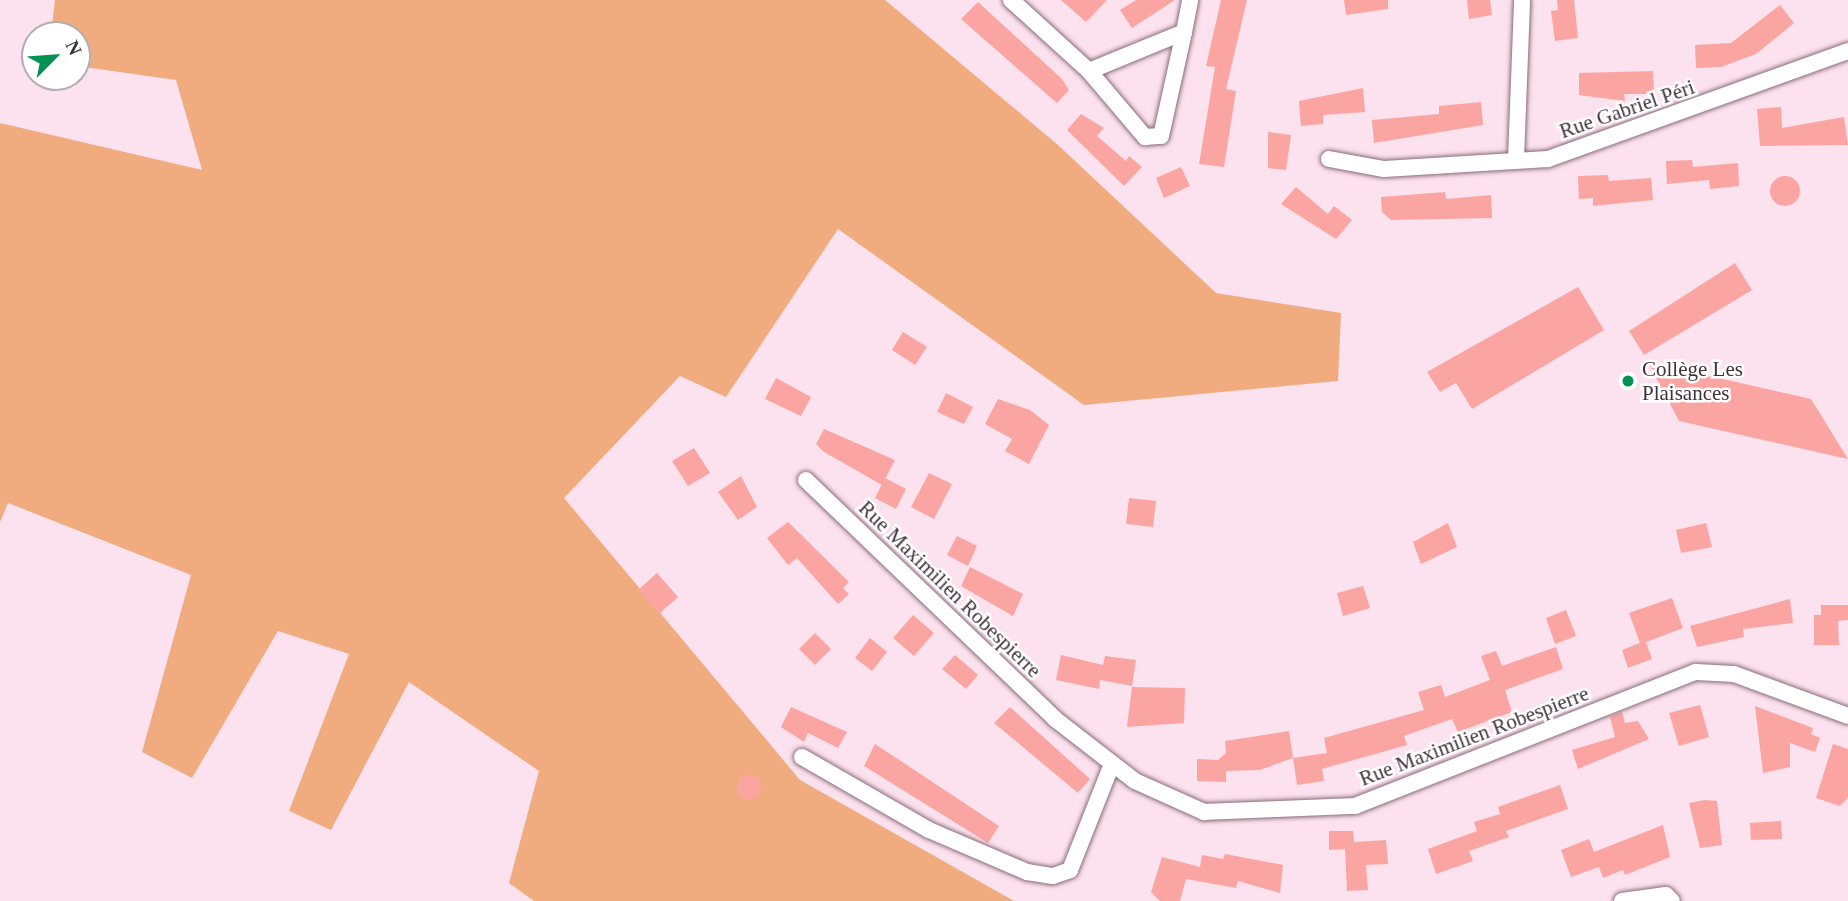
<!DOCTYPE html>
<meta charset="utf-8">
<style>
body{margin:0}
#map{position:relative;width:1848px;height:901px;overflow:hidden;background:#fce1ee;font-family:"Times New Roman",serif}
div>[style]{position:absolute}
.green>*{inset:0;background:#f0ac7f}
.building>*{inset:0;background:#fba5a2}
.round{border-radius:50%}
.roads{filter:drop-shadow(0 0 2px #896c7a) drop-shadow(0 0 2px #896c7a)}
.minor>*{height:16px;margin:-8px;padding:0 8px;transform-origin:8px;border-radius:8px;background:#fff}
.dots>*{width:19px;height:19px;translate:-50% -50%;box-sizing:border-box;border:4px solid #fff;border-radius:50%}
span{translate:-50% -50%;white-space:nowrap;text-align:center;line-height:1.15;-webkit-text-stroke:5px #fff;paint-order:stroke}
.street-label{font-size:21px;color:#3f3238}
.poi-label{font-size:21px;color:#3f3238}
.left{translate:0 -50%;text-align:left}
.north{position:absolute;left:21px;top:21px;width:70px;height:70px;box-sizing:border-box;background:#fff;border:2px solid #b2adaf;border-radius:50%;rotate:65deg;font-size:19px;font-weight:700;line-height:28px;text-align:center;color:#3f3238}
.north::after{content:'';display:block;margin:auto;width:24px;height:32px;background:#029353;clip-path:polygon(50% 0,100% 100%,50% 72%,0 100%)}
</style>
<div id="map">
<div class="green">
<i style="clip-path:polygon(55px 0,885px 0,1058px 145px,1216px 293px,1341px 313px,1338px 381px,1084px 405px,838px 229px,726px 397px,680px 376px,564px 498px,800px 780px,1014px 901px,534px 901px,509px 883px,539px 771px,409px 682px,331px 830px,289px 811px,349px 654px,278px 631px,192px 778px,142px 752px,191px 575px,8px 503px,0 522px,0 123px,202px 170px,176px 80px,77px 66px,77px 35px,51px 35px)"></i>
</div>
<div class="building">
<i style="clip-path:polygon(1061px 0,1107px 0,1086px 22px)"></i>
<i style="clip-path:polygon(1136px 0,1175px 0,1132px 28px,1120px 10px)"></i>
<i style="clip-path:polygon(1221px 0,1247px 0,1226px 89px,1236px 91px,1224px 167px,1199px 164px,1215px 67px,1206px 66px)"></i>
<i style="clip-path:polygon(1344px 0,1388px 0,1388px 9px,1346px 15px)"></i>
<i style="clip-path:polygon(1467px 0,1490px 0,1492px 15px,1469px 19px)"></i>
<i style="clip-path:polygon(1557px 0,1574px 0,1578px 38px,1555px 41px,1551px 11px,1558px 10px)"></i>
<i style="clip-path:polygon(978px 2px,1062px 79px,1069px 90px,1057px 103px,961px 19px)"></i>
<i style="clip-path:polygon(1780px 5px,1794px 23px,1756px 54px,1721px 67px,1696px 68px,1695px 45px,1731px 43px)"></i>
<i style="clip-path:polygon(1653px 71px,1654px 94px,1624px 94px,1625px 101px,1579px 95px,1579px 73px)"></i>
<i style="clip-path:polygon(1363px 88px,1365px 112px,1323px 115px,1323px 124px,1301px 126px,1299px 101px)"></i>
<i style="clip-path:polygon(1481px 102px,1483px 125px,1374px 143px,1372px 120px,1439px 114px,1439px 106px)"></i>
<i style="clip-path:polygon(1781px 107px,1782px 128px,1844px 117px,1848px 145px,1760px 146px,1757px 109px)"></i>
<i style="clip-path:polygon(1081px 114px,1104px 128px,1097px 136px,1126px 161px,1129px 156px,1142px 167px,1124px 186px,1067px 130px)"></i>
<i style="clip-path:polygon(1268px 132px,1291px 135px,1286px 170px,1268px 168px)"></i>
<i style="clip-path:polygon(1692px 160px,1693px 167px,1738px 163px,1739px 186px,1710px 189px,1709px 180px,1667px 184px,1666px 161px)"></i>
<i style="clip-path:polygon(1181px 167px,1190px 186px,1164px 198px,1156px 178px)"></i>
<i style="clip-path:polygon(1608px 175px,1609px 181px,1651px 178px,1653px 200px,1593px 206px,1593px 198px,1579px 199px,1578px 176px)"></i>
<i class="round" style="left:1770px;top:176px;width:30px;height:30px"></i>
<i style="clip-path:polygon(1296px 187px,1328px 214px,1334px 206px,1352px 220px,1336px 239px,1281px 204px)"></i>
<i style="clip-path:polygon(1445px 192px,1446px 199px,1491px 195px,1492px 218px,1391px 220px,1382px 212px,1381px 197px)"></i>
<i style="clip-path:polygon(1735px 263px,1752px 290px,1644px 355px,1629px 331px)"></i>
<i style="clip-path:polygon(1578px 287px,1604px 330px,1472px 409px,1456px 383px,1440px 392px,1427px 372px)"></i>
<i style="clip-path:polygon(903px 332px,927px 347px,915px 365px,892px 350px)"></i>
<i style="clip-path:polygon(1648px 362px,1811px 399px,1848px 459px,1679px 421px)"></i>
<i style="clip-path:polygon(776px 378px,811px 397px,801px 416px,765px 399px)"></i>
<i style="clip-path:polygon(946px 393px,973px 407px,964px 424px,937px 412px)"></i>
<i style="clip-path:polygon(998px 399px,1030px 410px,1049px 425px,1029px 464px,1005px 451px,1012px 439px,985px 424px)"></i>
<i style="clip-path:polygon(824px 429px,895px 460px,882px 485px,824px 452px,816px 444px)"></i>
<i style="clip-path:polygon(694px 448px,710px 473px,688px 486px,672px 461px)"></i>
<i style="clip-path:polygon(929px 473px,952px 484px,934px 519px,911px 507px)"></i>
<i style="clip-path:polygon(741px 476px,757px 507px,738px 520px,718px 492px)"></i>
<i style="clip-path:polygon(885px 478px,906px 489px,896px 509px,875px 498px)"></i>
<i style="clip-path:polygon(1129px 498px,1156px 501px,1153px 527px,1126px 524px)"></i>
<i style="clip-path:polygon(788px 522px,849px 582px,843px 588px,849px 594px,838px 604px,797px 558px,788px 565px,767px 538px)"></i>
<i style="clip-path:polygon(1448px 523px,1457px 547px,1421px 564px,1413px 542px)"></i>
<i style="clip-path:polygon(1706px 523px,1712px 547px,1681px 553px,1676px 530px)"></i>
<i style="clip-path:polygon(957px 536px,977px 546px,968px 566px,947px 555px)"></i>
<i style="clip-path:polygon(970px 567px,1023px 594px,1013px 616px,961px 586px)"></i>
<i style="clip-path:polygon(657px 573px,678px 597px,659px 614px,638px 590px)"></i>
<i style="clip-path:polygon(1363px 586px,1370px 608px,1343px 616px,1337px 593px)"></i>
<i style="clip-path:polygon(1672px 598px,1683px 628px,1646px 642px,1652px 659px,1628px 668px,1622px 650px,1640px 643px,1629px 613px)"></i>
<i style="clip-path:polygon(1790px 599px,1793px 623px,1743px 629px,1744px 637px,1697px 647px,1690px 626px)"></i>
<i style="clip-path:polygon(1821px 605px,1848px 605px,1848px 620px,1838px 621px,1839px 645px,1814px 645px,1814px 615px,1821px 615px)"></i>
<i style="clip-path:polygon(1566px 610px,1576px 636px,1555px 644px,1546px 618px)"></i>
<i style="clip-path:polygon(913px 615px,934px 633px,914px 656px,893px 638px)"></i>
<i style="clip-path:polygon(815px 633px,831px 649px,815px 665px,799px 649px)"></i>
<i style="clip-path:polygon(870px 638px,887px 652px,872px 671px,855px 658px)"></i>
<i style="clip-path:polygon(1556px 647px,1563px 669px,1505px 690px,1512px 712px,1458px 732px,1452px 719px,1404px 736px,1407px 745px,1322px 769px,1324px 781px,1297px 785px,1293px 758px,1260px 770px,1226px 771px,1226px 782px,1197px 781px,1197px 759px,1218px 760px,1226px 753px,1225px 741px,1289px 731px,1293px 758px,1327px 753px,1324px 738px,1424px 710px,1418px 692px,1441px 685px,1445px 697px,1490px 680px,1481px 656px,1496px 651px,1502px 666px)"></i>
<i style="clip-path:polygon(955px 655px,978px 675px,966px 689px,942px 669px)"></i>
<i style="clip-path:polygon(1061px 655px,1103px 665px,1105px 656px,1136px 660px,1132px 686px,1100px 680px,1099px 689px,1056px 680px)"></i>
<i style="clip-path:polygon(1132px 687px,1185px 688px,1184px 723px,1127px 727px)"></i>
<i style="clip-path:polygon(1700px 705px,1709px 737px,1679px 746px,1669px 713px)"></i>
<i style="clip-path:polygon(1755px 706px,1813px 728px,1811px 734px,1820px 738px,1815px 752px,1790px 743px,1790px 767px,1763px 773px)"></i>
<i style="clip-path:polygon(791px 707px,847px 732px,838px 748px,808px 733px,804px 742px,781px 727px)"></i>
<i style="clip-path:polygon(1010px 707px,1090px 779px,1078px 793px,994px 723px)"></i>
<i style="clip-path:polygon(1622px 712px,1625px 723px,1638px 721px,1649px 739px,1578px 769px,1572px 750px,1615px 737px,1610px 717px)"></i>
<i style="clip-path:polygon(875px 744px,999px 826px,988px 843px,864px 766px)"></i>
<i style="clip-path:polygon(1833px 744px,1848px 749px,1848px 798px,1840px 806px,1816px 798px)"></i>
<i class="round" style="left:737px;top:775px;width:24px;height:24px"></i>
<i style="clip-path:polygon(1560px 785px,1568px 809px,1506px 831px,1509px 837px,1469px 851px,1473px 861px,1436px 874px,1428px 849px,1477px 831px,1474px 822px,1500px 814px,1498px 807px)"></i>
<i style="clip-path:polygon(1705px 800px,1717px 801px,1722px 845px,1700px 848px,1689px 803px)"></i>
<i style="clip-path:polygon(1781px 821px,1782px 839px,1751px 840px,1750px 823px)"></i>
<i style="clip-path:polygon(1663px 825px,1670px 857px,1625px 875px,1623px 870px,1603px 878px,1599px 867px,1571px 877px,1561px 850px,1589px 839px,1594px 852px)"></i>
<i style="clip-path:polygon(1329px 831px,1353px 831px,1354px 842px,1386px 840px,1388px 864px,1366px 865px,1368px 890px,1347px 891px,1345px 849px,1329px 850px)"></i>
<i style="clip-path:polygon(1225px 854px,1283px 865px,1280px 893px,1238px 881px,1236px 888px,1186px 879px,1180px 901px,1160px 901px,1151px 892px,1162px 857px,1200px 867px,1202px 855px,1223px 859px)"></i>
</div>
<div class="roads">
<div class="minor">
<i style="left:1011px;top:0;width:105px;rotate:42.3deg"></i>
<i style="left:1089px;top:71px;width:103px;rotate:-22.3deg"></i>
<i style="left:1184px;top:32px;width:33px;rotate:-79deg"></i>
<i style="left:1089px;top:71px;width:87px;rotate:49.7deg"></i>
<i style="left:1145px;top:137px;width:16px;rotate:-4deg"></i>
<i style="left:1161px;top:136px;width:107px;rotate:-77.5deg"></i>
<i style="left:1329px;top:159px;width:56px;rotate:10.3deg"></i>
<i style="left:1384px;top:169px;width:164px;rotate:-3.5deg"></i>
<i style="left:1548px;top:159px;width:319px;rotate:-19.8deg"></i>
<i style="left:1516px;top:159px;width:159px;rotate:-87.8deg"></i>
<i style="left:806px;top:480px;width:345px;rotate:43.8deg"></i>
<i style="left:1055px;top:719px;width:101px;rotate:37.8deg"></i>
<i style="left:1135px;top:781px;width:76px;rotate:24.2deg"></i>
<i style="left:1204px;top:812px;width:151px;rotate:-2.3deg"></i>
<i style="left:1355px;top:806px;width:366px;rotate:-21.5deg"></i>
<i style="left:1696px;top:672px;width:38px;rotate:3deg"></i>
<i style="left:1734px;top:674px;width:121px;rotate:20.2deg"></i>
<i style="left:802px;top:757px;width:146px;rotate:29.9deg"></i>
<i style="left:929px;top:830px;width:107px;rotate:23.2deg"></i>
<i style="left:1027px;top:872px;width:26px;rotate:9deg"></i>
<i style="left:1053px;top:876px;width:18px;rotate:-19deg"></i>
<i style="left:1070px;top:870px;width:114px;rotate:-68.4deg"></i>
<i style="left:1622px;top:901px;width:44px;rotate:-7.8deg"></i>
<i style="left:1666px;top:895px;width:8px;rotate:45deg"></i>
</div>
</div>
<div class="dots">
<i style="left:1628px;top:381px;background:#029353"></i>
</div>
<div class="street-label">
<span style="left:1627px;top:109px;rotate:-19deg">Rue Gabriel Péri</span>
<span style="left:950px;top:589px;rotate:44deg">Rue Maximilien Robespierre</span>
<span style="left:1474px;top:736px;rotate:-21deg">Rue Maximilien Robespierre</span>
</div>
<div class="poi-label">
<span class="left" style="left:1642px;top:381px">Collège Les<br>Plaisances</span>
</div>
<div class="north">N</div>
</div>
